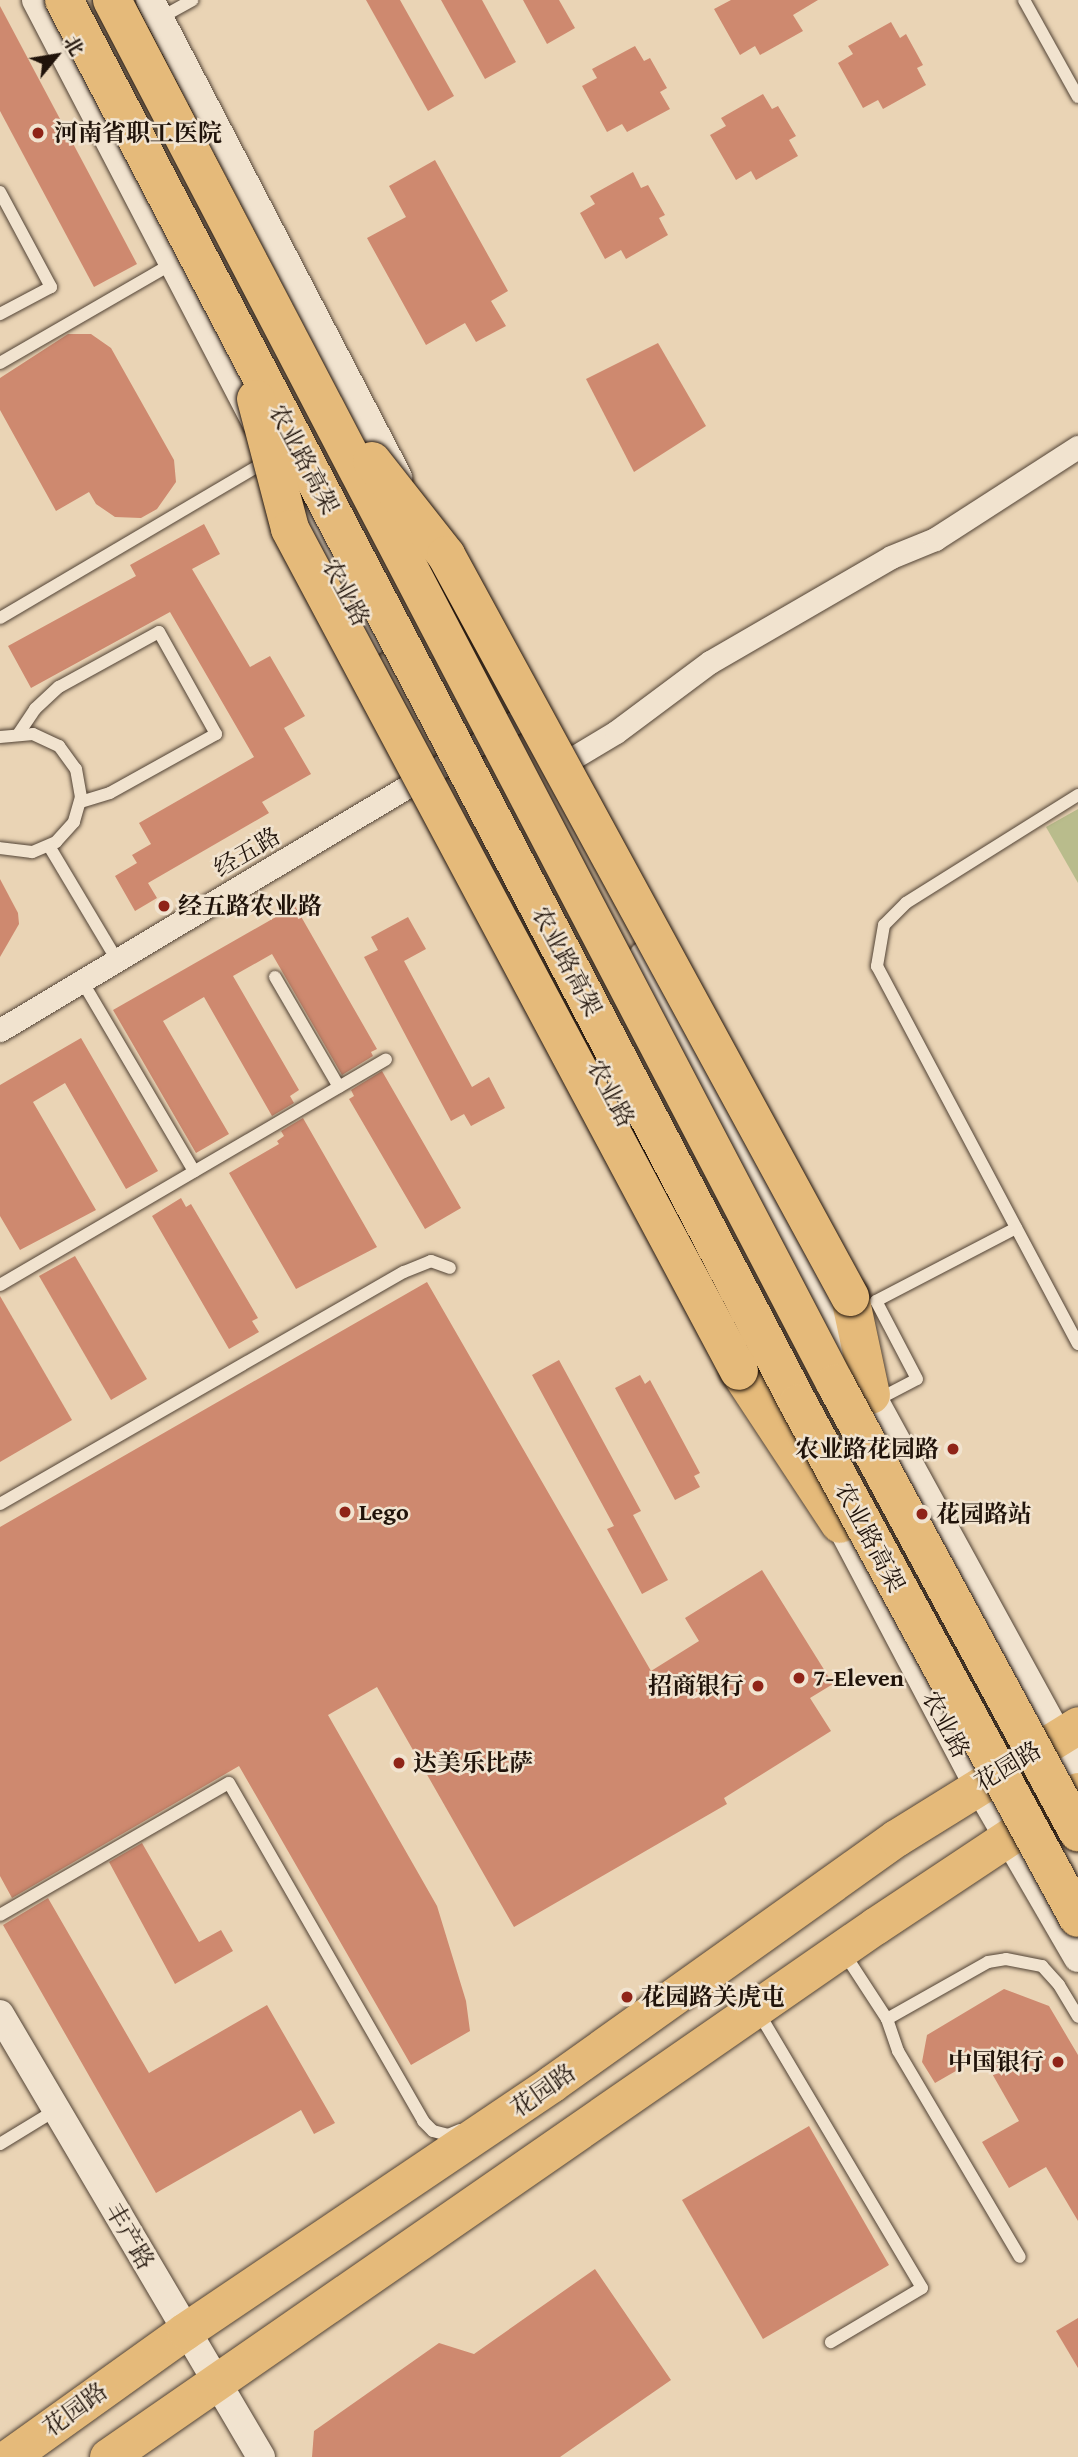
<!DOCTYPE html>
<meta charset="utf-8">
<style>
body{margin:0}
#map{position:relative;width:1078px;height:2457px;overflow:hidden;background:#ead4b5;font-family:"Gentium Book Plus","Noto Serif SC",serif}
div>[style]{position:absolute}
.green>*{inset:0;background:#b9bc8c}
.building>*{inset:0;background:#ce896f}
.roads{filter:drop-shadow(0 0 2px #524335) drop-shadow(0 0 2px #524335)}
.service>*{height:12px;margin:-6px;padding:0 6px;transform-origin:6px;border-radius:6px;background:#f1e3cf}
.minor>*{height:23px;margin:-11.5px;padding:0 11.5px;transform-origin:11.5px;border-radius:11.5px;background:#f1e3cf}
.tertiary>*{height:28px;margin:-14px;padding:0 14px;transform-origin:14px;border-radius:14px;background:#f1e3cf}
.primary>*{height:37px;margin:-18.5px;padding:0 18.5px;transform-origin:18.5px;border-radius:18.5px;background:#e5ba7a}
.trunk>*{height:38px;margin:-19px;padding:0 19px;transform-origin:19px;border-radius:19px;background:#e5ba7a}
.bridges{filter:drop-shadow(0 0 2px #20130a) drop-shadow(0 0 2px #20130a)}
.trunk-bridge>*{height:38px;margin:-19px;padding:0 19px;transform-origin:19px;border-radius:19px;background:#e5ba7a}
.dots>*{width:19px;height:19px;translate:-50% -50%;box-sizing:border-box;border:4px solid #f1e3cf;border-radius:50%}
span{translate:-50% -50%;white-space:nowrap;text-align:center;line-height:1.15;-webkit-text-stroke:5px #f1e3cf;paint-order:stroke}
.poi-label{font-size:24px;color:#20130a;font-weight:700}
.left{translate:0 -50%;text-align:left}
.right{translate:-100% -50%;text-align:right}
.street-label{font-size:24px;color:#20130a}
.north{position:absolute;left:21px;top:21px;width:70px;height:70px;-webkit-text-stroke:5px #f1e3cf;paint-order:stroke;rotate:60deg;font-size:19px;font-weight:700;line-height:28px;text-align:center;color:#20130a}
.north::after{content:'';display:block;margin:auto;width:24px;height:32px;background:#20130a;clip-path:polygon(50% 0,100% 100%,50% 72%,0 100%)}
</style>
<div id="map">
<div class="green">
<i style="clip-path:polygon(1078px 809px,1078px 883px,1046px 827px)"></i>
</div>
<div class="building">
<i style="clip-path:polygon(366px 0,400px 0,454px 96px,428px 111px)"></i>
<i style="clip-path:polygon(441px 0,482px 0,516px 62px,485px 79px)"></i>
<i style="clip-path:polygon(523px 0,559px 0,575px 28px,547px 44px)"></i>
<i style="clip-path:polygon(731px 0,818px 0,793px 15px,803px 31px,760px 55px,755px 46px,740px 55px,714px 9px)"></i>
<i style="clip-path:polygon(0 6px,137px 264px,94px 287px,0 111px)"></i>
<i style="clip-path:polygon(891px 22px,900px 38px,906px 34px,923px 65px,917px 68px,926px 85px,883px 109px,878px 100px,863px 108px,838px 63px,853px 54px,848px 46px)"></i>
<i style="clip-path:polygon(635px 46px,644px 61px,650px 58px,667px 88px,660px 92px,670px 109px,627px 132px,622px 124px,607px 132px,582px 86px,597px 78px,592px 69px)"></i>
<i style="clip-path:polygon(763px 94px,772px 109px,778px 106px,796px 136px,789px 140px,798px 156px,756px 180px,751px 171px,736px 180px,710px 135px,726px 126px,721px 118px)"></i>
<i style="clip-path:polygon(435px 160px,508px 291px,491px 301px,506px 326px,476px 342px,465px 323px,426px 345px,367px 238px,406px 217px,389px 186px)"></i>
<i style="clip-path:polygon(633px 172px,641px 188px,648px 185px,665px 215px,659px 218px,668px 235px,626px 259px,621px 250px,605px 259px,580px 213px,595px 204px,590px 196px)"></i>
<i style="clip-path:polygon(68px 334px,91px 334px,111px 348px,174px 460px,176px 482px,157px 509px,141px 518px,115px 517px,96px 504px,89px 492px,56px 511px,0 410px,0 378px)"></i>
<i style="clip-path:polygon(658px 343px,706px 426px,634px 472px,586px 379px)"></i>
<i style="clip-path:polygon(204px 524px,220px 554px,192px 569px,250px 667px,270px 656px,305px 716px,284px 728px,311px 774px,262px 802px,269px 813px,148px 883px,157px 898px,135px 911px,115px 876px,137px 863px,132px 855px,151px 844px,139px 823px,254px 757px,170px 612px,31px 688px,8px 646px,136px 576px,130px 565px)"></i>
<i style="clip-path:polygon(0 879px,18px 913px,19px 924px,0 957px)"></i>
<i style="clip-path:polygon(295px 906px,377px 1049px,371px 1052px,373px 1056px,342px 1075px,272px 954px,233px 976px,299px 1090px,290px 1096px,294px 1103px,272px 1116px,204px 997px,163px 1021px,229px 1134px,196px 1153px,113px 1010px)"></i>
<i style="clip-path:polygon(408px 917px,426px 949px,404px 961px,472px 1087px,489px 1077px,505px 1108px,471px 1126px,464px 1114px,451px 1121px,364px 957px,378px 950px,371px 937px)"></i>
<i style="clip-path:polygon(81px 1038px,158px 1171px,126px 1189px,65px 1083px,33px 1102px,96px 1210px,20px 1250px,0 1216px,0 1085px)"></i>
<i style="clip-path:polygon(382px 1071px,461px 1208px,425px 1229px,349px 1099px,354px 1096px,351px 1090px)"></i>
<i style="clip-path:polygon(303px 1118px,377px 1247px,296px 1289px,229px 1173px,279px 1144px,277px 1141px,284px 1136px,281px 1131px)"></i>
<i style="clip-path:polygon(181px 1198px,186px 1207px,191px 1204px,258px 1318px,252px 1321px,259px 1332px,229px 1349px,152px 1216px)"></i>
<i style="clip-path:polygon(75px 1256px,147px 1379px,111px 1400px,39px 1276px)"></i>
<i style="clip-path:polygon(427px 1282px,651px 1671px,699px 1641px,685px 1618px,762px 1570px,833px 1684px,810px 1698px,831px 1731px,724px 1798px,727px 1804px,514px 1927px,377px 1687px,328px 1715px,437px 1906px,466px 2001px,470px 2031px,411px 2065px,239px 1766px,12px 1898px,0 1876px,0 1527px)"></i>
<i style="clip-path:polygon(0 1296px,72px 1420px,0 1462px)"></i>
<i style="clip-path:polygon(559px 1360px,641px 1511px,633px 1515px,668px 1580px,642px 1594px,607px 1529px,614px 1526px,532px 1375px)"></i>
<i style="clip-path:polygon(640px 1375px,645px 1384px,650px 1380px,700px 1473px,694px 1476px,700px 1487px,675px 1500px,615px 1388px)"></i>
<i style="clip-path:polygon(142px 1843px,199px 1942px,221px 1930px,233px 1951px,175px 1984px,109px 1862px)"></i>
<i style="clip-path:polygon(48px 1898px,149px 2073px,267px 2005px,335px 2123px,314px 2134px,301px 2110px,156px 2193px,3px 1925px)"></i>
<i style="clip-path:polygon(1004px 1989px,1049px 2006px,1078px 2055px,1078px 2221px,1046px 2167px,1009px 2188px,982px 2142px,1019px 2121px,982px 2056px,935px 2083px,922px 2062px,927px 2035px)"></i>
<i style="clip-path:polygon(809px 2126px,889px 2265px,763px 2339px,682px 2200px)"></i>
<i style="clip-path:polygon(595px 2269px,671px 2380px,560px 2457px,312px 2457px,314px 2431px,439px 2343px,474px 2354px)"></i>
<i style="clip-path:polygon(1078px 2318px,1078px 2368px,1056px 2331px)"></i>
</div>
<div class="roads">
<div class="service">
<i style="left:1024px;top:0;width:111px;rotate:60.9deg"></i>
<i style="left:160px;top:18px;width:37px;rotate:-29deg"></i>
<i style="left:0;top:192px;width:108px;rotate:61.8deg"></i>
<i style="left:51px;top:287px;width:58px;rotate:152.1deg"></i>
<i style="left:0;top:363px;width:200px;rotate:-30deg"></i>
<i style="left:0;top:618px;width:311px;rotate:-30.5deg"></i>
<i style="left:19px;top:733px;width:29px;rotate:-56deg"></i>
<i style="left:35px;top:709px;width:33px;rotate:-43deg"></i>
<i style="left:59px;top:687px;width:114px;rotate:-28.8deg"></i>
<i style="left:159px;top:632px;width:117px;rotate:60.8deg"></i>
<i style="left:216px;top:734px;width:121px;rotate:150.9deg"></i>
<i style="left:110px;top:793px;width:30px;rotate:163deg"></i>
<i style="left:0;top:737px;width:33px;rotate:-5deg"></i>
<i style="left:33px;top:734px;width:29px;rotate:25deg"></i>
<i style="left:59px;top:746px;width:29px;rotate:54deg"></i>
<i style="left:76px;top:769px;width:28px;rotate:80deg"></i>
<i style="left:81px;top:797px;width:26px;rotate:106deg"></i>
<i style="left:74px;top:822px;width:27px;rotate:132deg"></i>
<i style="left:56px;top:842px;width:26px;rotate:157deg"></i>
<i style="left:32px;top:852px;width:32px;rotate:-173deg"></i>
<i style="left:1078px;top:795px;width:203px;rotate:147.9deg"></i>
<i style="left:906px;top:903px;width:31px;rotate:135deg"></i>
<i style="left:884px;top:925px;width:42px;rotate:99.7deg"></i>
<i style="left:877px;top:966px;width:428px;rotate:62deg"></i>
<i style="left:49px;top:846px;width:133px;rotate:59.2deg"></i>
<i style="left:275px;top:977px;width:127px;rotate:59.8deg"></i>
<i style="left:82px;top:981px;width:221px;rotate:59.5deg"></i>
<i style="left:0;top:1285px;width:447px;rotate:-30.3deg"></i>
<i style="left:875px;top:1401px;width:47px;rotate:-27.6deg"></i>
<i style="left:917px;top:1379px;width:88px;rotate:-117.7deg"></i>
<i style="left:876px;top:1301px;width:158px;rotate:-27.5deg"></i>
<i style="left:0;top:1504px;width:466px;rotate:-29.9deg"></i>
<i style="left:404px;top:1272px;width:29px;rotate:-22deg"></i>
<i style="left:431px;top:1261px;width:20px;rotate:20deg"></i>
<i style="left:0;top:1915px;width:264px;rotate:-30deg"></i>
<i style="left:229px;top:1783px;width:390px;rotate:60.1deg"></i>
<i style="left:423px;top:2121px;width:14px;rotate:45deg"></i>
<i style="left:433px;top:2131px;width:16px;rotate:15deg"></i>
<i style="left:448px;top:2135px;width:13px;rotate:-23deg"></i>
<i style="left:844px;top:1953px;width:79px;rotate:56.9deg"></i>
<i style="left:887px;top:2019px;width:34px;rotate:71deg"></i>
<i style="left:898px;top:2051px;width:239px;rotate:59.4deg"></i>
<i style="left:757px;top:2010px;width:323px;rotate:59.3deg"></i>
<i style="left:922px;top:2288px;width:106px;rotate:149.3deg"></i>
<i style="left:887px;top:2019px;width:116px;rotate:-29.4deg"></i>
<i style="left:988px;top:1962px;width:18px;rotate:-9deg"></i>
<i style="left:1006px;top:1959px;width:37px;rotate:11deg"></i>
<i style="left:1042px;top:1966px;width:25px;rotate:48deg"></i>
<i style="left:1059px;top:1985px;width:37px;rotate:59deg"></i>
<i style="left:0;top:2144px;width:66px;rotate:-31.3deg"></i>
</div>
<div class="minor">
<i style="left:561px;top:765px;width:64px;rotate:-31deg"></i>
<i style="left:616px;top:732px;width:117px;rotate:-36.7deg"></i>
<i style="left:710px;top:662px;width:209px;rotate:-30.1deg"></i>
<i style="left:891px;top:557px;width:48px;rotate:-22.2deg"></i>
<i style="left:935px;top:539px;width:170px;rotate:-32.8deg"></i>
<i style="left:0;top:1030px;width:608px;rotate:-30.87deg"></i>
</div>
<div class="tertiary">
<i style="left:36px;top:0;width:477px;rotate:62.5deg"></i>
<i style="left:150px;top:0;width:538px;rotate:62.53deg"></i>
<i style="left:290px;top:487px;width:175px;rotate:62.1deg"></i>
<i style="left:643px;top:956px;width:403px;rotate:62.8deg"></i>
<i style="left:827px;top:1314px;width:522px;rotate:61.28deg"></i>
<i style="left:831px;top:1507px;width:313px;rotate:62.2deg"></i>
<i style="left:977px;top:1784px;width:201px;rotate:59.9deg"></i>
<i style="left:0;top:2014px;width:514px;rotate:59.49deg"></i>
</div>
<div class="primary">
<i style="left:9px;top:2457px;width:216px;rotate:-35.6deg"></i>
<i style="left:185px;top:2331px;width:442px;rotate:-34deg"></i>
<i style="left:551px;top:2084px;width:424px;rotate:-35.5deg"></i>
<i style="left:896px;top:1838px;width:214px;rotate:-31.8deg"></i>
<i style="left:108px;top:2457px;width:933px;rotate:-34.7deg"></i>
<i style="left:875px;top:1926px;width:244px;rotate:-33.6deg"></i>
</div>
<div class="trunk">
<i style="left:850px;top:1297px;width:100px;rotate:77.9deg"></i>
<i style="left:739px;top:1371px;width:183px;rotate:56.6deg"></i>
</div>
</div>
<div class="bridges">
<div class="trunk-bridge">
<i style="left:64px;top:0;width:1583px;rotate:62.38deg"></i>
<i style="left:798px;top:1403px;width:586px;rotate:61.47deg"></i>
<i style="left:112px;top:0;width:1561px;rotate:62.4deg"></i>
<i style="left:835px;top:1383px;width:511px;rotate:61.58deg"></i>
<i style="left:256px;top:399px;width:134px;rotate:75.3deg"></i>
<i style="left:290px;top:529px;width:954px;rotate:61.93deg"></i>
<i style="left:372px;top:461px;width:120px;rotate:51.8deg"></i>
<i style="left:446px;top:555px;width:845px;rotate:61.43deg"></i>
</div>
</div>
<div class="dots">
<i style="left:38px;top:133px;background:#8f2418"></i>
<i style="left:164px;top:906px;background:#8f2418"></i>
<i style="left:953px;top:1449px;background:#8f2418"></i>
<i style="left:345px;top:1512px;background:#8f2418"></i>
<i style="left:922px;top:1514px;background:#8f2418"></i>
<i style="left:799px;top:1678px;background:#8f2418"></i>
<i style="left:758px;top:1686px;background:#8f2418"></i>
<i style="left:399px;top:1763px;background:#8f2418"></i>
<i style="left:627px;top:1997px;background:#8f2418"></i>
<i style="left:1058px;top:2062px;background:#8f2418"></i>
</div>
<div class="poi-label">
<span class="left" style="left:54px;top:133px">河南省职工医院</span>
<span class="left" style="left:178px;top:906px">经五路农业路</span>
<span class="right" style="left:939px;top:1449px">农业路花园路</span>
<span class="left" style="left:359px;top:1512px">Lego</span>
<span class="left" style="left:936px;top:1514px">花园路站</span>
<span class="left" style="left:813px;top:1678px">7-Eleven</span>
<span class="right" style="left:744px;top:1686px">招商银行</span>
<span class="left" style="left:413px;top:1763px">达美乐比萨</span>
<span class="left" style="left:641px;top:1997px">花园路关虎屯</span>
<span class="right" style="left:1044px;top:2062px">中国银行</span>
</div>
<div class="street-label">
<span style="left:304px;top:459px;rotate:62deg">农业路高架</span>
<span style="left:346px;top:592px;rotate:62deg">农业路</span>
<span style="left:247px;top:852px;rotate:-31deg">经五路</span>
<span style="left:567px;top:961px;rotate:62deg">农业路高架</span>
<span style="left:611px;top:1093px;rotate:62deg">农业路</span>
<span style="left:870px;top:1537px;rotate:62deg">农业路高架</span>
<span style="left:946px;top:1724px;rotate:62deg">农业路</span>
<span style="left:1008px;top:1766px;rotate:-31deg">花园路</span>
<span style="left:543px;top:2090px;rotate:-35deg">花园路</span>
<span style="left:130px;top:2236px;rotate:60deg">丰产路</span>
<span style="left:75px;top:2409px;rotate:-36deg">花园路</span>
</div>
<div class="north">北</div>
</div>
